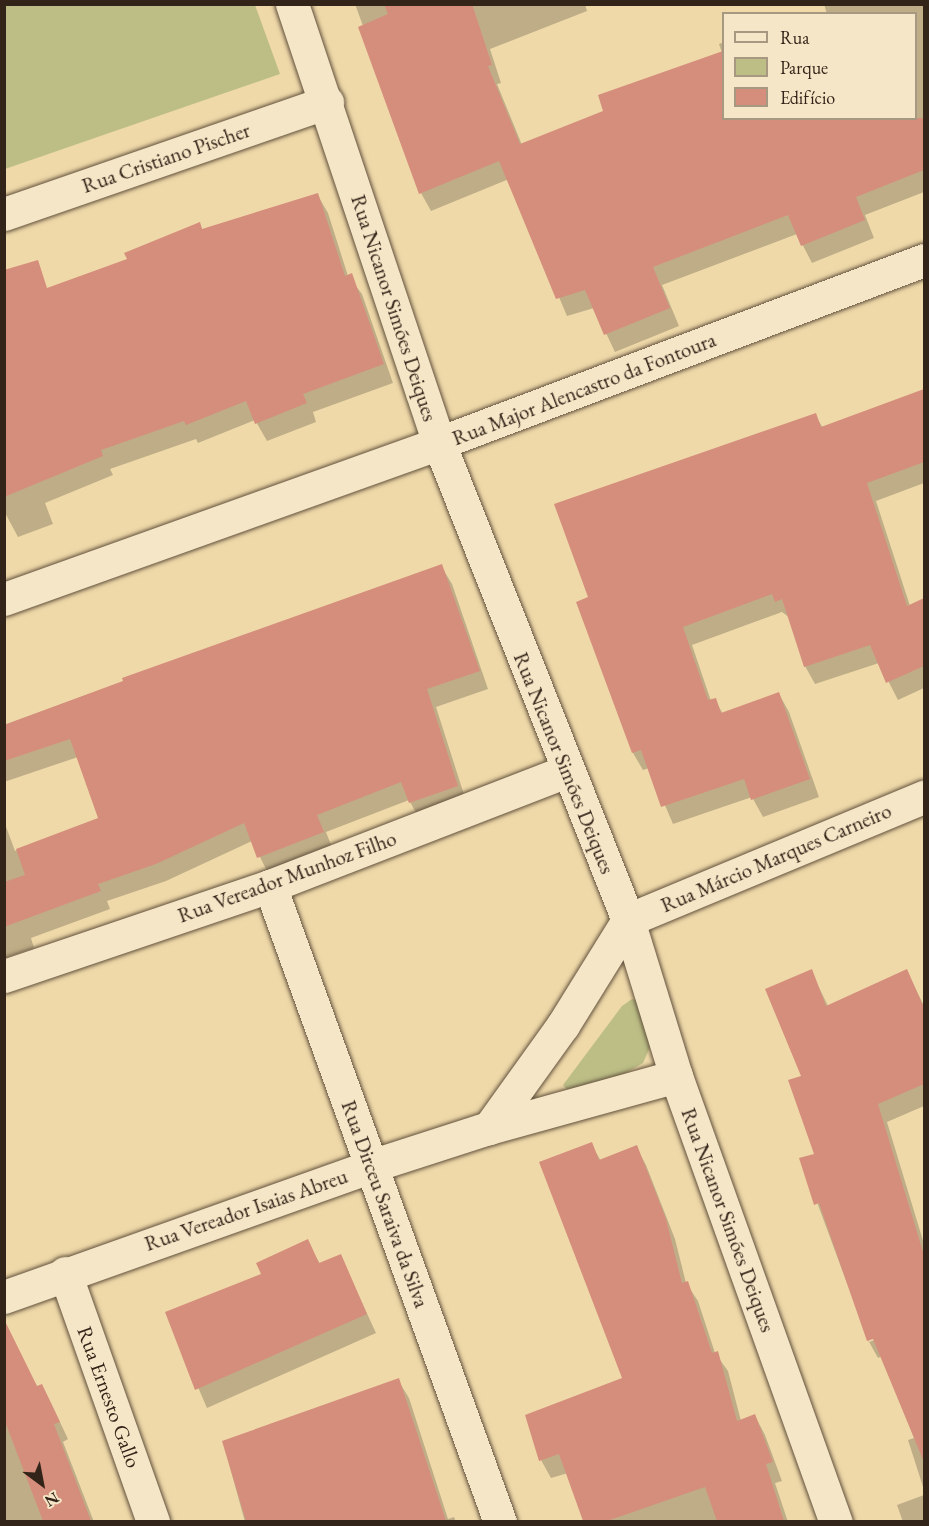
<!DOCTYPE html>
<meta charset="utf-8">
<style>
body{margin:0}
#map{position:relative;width:929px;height:1526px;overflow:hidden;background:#efd9a9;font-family:"EB Garamond",serif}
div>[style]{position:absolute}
.green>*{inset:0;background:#bcbe86}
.shadow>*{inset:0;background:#0003}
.building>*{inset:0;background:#d58e7c}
.roads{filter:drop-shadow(0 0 2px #62513d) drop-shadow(0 0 2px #62513d)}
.minor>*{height:33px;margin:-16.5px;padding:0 16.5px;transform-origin:16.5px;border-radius:16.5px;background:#f5e6c7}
span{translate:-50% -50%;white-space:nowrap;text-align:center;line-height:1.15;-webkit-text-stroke:4.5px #f5e6c7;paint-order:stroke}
.street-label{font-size:21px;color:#332419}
.frame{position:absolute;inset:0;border:6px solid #332419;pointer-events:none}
.legend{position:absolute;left:722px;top:12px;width:195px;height:108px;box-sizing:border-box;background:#f5e6c7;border:2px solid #a79881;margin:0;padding:8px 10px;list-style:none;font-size:18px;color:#332419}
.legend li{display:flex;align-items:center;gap:12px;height:30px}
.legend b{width:30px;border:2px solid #a79881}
.north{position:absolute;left:12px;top:1454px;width:60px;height:60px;-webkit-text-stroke:4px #f5e6c7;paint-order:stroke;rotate:148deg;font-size:16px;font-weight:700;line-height:24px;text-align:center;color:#332419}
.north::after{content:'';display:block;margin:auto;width:21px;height:27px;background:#332419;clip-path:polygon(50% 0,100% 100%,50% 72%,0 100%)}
</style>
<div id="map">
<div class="green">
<i style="clip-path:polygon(4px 5px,255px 5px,280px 74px,5px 169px)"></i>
<i style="clip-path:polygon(632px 999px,640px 1001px,651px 1045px,643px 1063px,617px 1078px,571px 1094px,563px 1085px,622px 1006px)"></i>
</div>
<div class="shadow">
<i style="clip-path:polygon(355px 4px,585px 4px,587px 11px,490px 49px,501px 83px,497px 84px,522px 145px,605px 112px,722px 53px,719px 44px,724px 42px,724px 118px,916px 118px,916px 14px,827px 14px,824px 4px,924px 4px,924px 192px,865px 215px,874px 238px,812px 263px,797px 234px,662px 285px,679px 326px,615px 352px,594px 308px,567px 316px,509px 179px,431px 211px,421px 193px,360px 28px,363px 26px)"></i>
<i style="clip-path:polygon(317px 194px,328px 213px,348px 276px,362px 294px,393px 383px,313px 412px,316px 422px,267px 441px,255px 420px,198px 443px,196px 439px,110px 469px,113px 475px,45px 503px,53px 524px,18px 537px,4px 511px,4px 297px,47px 289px,129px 260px,199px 224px,203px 230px)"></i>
<i style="clip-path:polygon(924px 390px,924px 483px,876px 501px,910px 606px,924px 601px,924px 688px,898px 700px,879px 663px,815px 684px,805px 666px,790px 618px,782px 612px,692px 645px,711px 701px,715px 700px,723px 714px,779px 694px,789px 712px,819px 797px,763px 817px,752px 797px,673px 824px,649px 768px,643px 770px,633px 753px,578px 603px,590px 598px,815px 415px,823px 428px)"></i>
<i style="clip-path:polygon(441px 566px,452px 584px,488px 689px,436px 707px,467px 804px,420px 820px,409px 800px,326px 832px,333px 850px,269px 875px,252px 841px,166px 881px,107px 901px,110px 909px,31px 938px,34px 948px,4px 958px,4px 821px,15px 851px,100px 819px,78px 757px,4px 782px,4px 725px)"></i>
<i style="clip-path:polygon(evenodd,811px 971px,828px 1006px,907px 971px,924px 1006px,924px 1106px,887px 1122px,924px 1244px,924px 1490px,908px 1440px,914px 1438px,882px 1356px,878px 1358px,868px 1340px,801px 1159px,816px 1155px,803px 1076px,811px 971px,880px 1338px,869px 1342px,869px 1339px,880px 1338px)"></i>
<i style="clip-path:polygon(591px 1144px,601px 1161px,636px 1147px,646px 1165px,675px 1239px,686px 1283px,698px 1301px,715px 1353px,728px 1371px,741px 1421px,755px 1416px,765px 1435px,782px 1481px,775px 1483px,788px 1522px,584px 1522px,568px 1473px,551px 1478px,541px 1460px,624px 1379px)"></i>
<i style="clip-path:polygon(307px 1241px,320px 1264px,340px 1255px,376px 1333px,207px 1408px,166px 1313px,263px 1275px)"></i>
<i style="clip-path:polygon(4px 1362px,37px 1388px,41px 1386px,51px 1403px,68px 1439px,63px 1442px,94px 1522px,4px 1522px)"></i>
<i style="clip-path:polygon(398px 1380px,409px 1398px,448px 1519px,454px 1517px,456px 1522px,245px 1522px,223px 1442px)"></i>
<i style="clip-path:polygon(924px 1495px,924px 1522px,903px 1522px,897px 1505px)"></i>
</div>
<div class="building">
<i style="clip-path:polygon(384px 4px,472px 4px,492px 65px,488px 66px,520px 144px,603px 111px,598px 95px,723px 51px,723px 118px,924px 118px,924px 170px,856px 197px,865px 220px,801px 246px,788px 215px,653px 267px,670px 308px,604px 335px,585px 290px,556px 299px,499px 161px,419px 194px,358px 27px,388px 14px)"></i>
<i style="clip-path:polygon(318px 193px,345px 276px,352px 273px,384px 364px,303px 394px,307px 403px,255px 424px,246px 401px,186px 425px,184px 421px,101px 450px,103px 456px,4px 497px,4px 270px,38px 260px,47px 288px,127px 259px,124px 253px,200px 222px,202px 229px)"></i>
<i style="clip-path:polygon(924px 389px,924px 462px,867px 483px,907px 606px,924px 598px,924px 666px,886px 683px,870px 645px,804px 667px,782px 599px,775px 602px,772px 594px,683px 627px,708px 700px,716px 698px,721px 713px,779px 692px,810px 779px,751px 800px,744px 779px,661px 807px,641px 750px,632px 753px,576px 602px,588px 597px,554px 504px,816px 413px,821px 427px)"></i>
<i style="clip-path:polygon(442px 564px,480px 671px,427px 689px,458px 786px,409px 803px,401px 782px,317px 815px,324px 832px,257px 858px,244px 823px,156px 864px,98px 884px,101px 891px,4px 927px,4px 882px,25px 875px,16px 849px,98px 818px,70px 739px,4px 761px,4px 725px,123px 681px,122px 678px)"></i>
<i style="clip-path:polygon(812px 969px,826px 1006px,907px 969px,924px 1008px,924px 1084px,878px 1104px,924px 1255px,924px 1462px,873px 1339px,867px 1341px,819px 1203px,814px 1205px,799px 1158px,814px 1154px,788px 1080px,801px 1076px,765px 989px)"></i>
<i style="clip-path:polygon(592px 1142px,599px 1160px,637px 1145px,666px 1219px,682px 1283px,688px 1281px,712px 1353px,718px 1351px,737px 1421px,755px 1414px,773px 1462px,766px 1464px,784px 1521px,717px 1521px,705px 1487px,607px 1521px,583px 1521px,559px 1454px,539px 1461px,525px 1415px,622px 1378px,539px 1162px)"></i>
<i style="clip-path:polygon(308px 1239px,319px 1263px,341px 1254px,367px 1314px,195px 1390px,165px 1312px,261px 1274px,256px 1263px)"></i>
<i style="clip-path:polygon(4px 1319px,37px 1386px,42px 1384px,60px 1422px,54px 1424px,91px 1521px,43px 1521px,4px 1419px)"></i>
<i style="clip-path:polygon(399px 1378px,446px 1521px,246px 1521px,222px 1441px)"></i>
</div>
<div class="roads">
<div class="minor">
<i style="left:292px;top:4px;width:463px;rotate:71.5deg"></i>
<i style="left:439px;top:443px;width:513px;rotate:68.39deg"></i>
<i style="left:628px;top:920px;width:163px;rotate:72.9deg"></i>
<i style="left:676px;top:1076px;width:474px;rotate:70.3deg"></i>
<i style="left:4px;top:214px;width:342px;rotate:-19.1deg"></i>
<i style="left:4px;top:599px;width:462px;rotate:-19.7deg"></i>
<i style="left:439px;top:443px;width:518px;rotate:-20.67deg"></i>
<i style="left:270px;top:886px;width:676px;rotate:70.12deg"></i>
<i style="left:4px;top:976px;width:281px;rotate:-18.7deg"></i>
<i style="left:270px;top:886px;width:318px;rotate:-21.2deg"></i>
<i style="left:489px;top:1128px;width:127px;rotate:-54.3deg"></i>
<i style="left:563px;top:1025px;width:123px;rotate:-58.2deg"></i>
<i style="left:628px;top:920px;width:321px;rotate:-22.6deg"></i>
<i style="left:65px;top:1273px;width:264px;rotate:70.5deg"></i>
<i style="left:4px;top:1297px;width:390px;rotate:-19.6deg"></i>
<i style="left:371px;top:1166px;width:124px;rotate:-17.9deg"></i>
<i style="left:489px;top:1128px;width:194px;rotate:-15.5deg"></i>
</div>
</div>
<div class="street-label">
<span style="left:166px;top:158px;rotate:-19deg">Rua Cristiano Pischer</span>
<span style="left:394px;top:308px;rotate:72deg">Rua Nicanor Simões Deiques</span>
<span style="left:584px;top:389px;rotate:-21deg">Rua Major Alencastro da Fontoura</span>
<span style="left:564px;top:763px;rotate:68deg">Rua Nicanor Simões Deiques</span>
<span style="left:776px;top:858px;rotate:-23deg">Rua Márcio Marques Carneiro</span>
<span style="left:287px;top:877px;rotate:-20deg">Rua Vereador Munhoz Filho</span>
<span style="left:385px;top:1204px;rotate:70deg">Rua Dirceu Saraiva da Silva</span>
<span style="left:246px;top:1210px;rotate:-19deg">Rua Vereador Isaias Abreu</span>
<span style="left:728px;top:1220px;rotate:70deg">Rua Nicanor Simões Deiques</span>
<span style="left:109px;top:1397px;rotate:70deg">Rua Ernesto Gallo</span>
</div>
<div class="frame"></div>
<ul class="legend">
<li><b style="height:8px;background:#f5e6c7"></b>Rua</li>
<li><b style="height:16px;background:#bcbe86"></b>Parque</li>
<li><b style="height:16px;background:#d58e7c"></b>Edifício</li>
</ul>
<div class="north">N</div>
</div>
